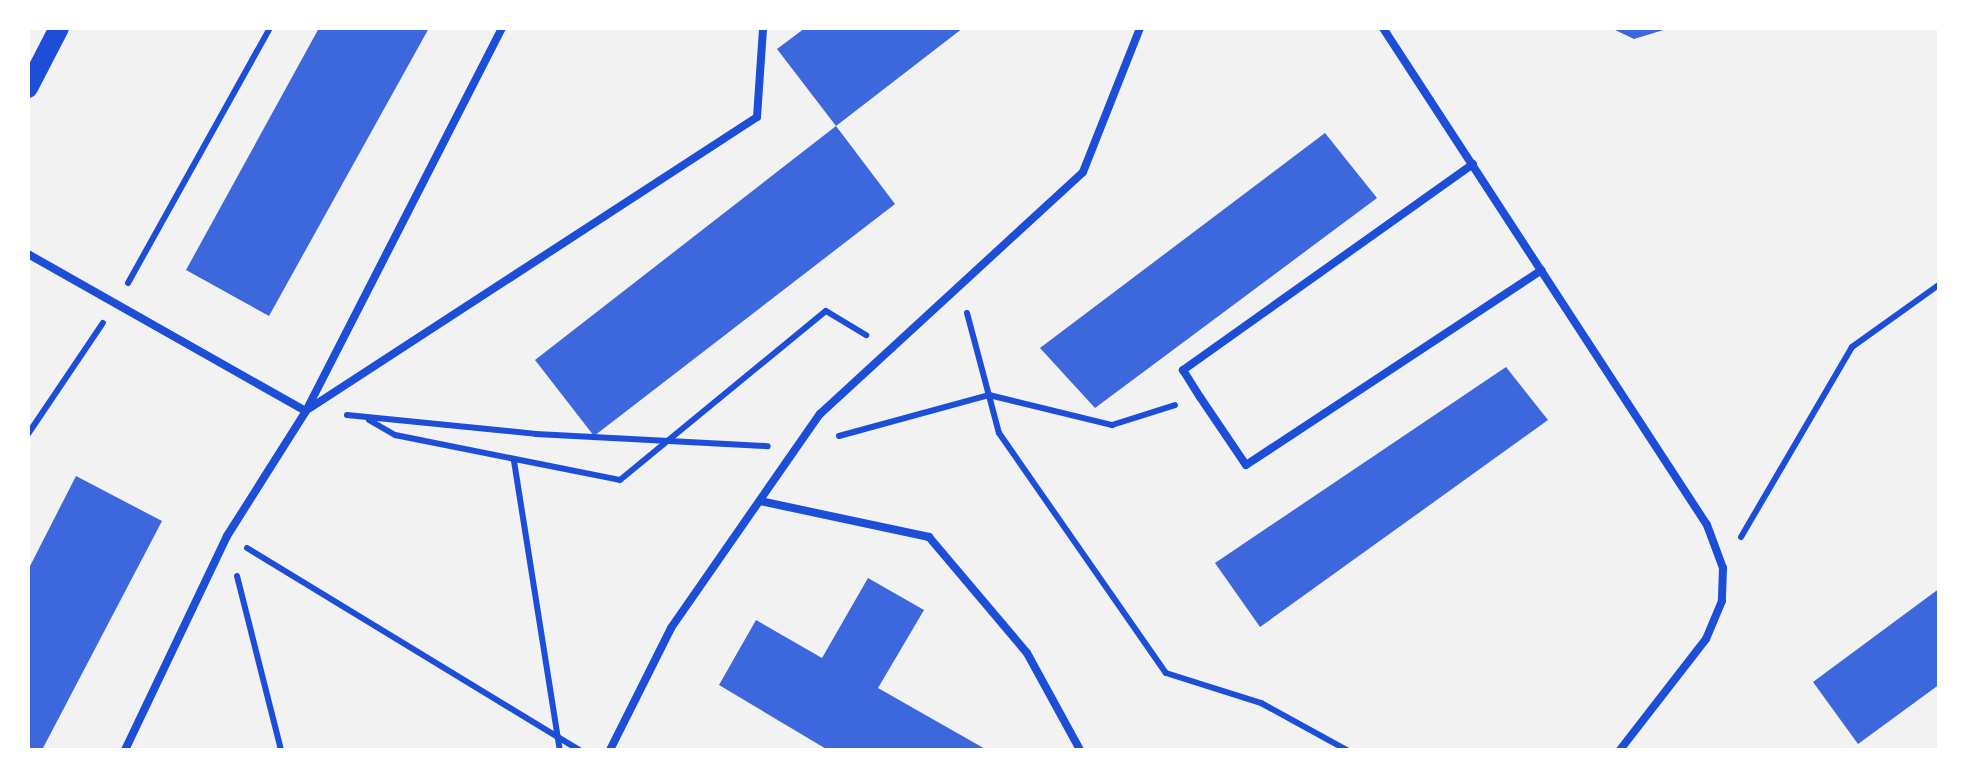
<!DOCTYPE html>
<style>
body{margin:0}
#map{position:relative;width:1967px;height:778px;overflow:hidden;background:#f2f2f2;font-family:"Playfair Display",serif}
div>[style]{position:absolute}
.building>*{inset:0;background:#3d67dc}
.path>*{height:6px;margin:-3px;padding:0 3px;transform-origin:3px;border-radius:3px;background:#1d4ed8}
.service>*{height:8px;margin:-4px;padding:0 4px;transform-origin:4px;border-radius:4px;background:#1d4ed8}
.secondary>*{height:20px;margin:-10px;padding:0 10px;transform-origin:10px;border-radius:10px;background:#1d4ed8}
span{translate:-50% -50%;white-space:nowrap;text-align:center;line-height:1.15;-webkit-text-stroke:9px #fff;paint-order:stroke}
.frame{position:absolute;inset:0;border:30px solid #fff;pointer-events:none}
</style>
<div id="map">
<div class="building">
<i style="clip-path:polygon(319px 28px,429px 28px,269px 316px,186px 270px)"></i>
<i style="clip-path:polygon(805px 28px,963px 28px,836px 126px,777px 49px)"></i>
<i style="clip-path:polygon(1611px 28px,1670px 28px,1634px 39px)"></i>
<i style="clip-path:polygon(836px 126px,895px 204px,594px 436px,535px 360px)"></i>
<i style="clip-path:polygon(1325px 133px,1377px 198px,1095px 408px,1040px 348px)"></i>
<i style="clip-path:polygon(1506px 367px,1548px 420px,1260px 627px,1215px 563px)"></i>
<i style="clip-path:polygon(76px 476px,162px 521px,42px 750px,28px 750px,28px 570px)"></i>
<i style="clip-path:polygon(868px 578px,924px 610px,878px 688px,987px 750px,828px 750px,719px 685px,756px 620px,822px 658px)"></i>
<i style="clip-path:polygon(1940px 588px,1940px 684px,1858px 744px,1813px 682px)"></i>
</div>
<div class="path">
<i style="left:128px;top:283px;width:292px;rotate:-60.9deg"></i>
<i style="left:967px;top:313px;width:124px;rotate:75.1deg"></i>
<i style="left:999px;top:433px;width:292px;rotate:55.2deg"></i>
<i style="left:1166px;top:673px;width:100px;rotate:17.5deg"></i>
<i style="left:1261px;top:703px;width:98px;rotate:28.7deg"></i>
<i style="left:347px;top:415px;width:190px;rotate:5.7deg"></i>
<i style="left:536px;top:434px;width:232px;rotate:3deg"></i>
<i style="left:369px;top:420px;width:30px;rotate:30deg"></i>
<i style="left:395px;top:435px;width:229px;rotate:11.3deg"></i>
<i style="left:620px;top:480px;width:266px;rotate:-39.4deg"></i>
<i style="left:826px;top:311px;width:47px;rotate:31deg"></i>
<i style="left:28px;top:434px;width:134px;rotate:-56deg"></i>
<i style="left:839px;top:436px;width:156px;rotate:-15.3deg"></i>
<i style="left:989px;top:395px;width:127px;rotate:13.7deg"></i>
<i style="left:1112px;top:425px;width:66px;rotate:-17.6deg"></i>
<i style="left:514px;top:461px;width:293px;rotate:81deg"></i>
<i style="left:1741px;top:537px;width:220px;rotate:-59.7deg"></i>
<i style="left:1852px;top:347px;width:108px;rotate:-35.6deg"></i>
<i style="left:247px;top:548px;width:389px;rotate:31.3deg"></i>
<i style="left:237px;top:576px;width:179px;rotate:75.8deg"></i>
</div>
<div class="service">
<i style="left:1383px;top:28px;width:593px;rotate:56.9deg"></i>
<i style="left:1707px;top:525px;width:46px;rotate:69.6deg"></i>
<i style="left:1723px;top:568px;width:33px;rotate:92deg"></i>
<i style="left:1722px;top:601px;width:41px;rotate:112.8deg"></i>
<i style="left:1706px;top:639px;width:140px;rotate:127.8deg"></i>
<i style="left:1473px;top:164px;width:356px;rotate:144.6deg"></i>
<i style="left:1183px;top:370px;width:32px;rotate:58deg"></i>
<i style="left:1200px;top:397px;width:82px;rotate:55.9deg"></i>
<i style="left:1246px;top:465px;width:354px;rotate:-33.4deg"></i>
<i style="left:28px;top:254px;width:319px;rotate:29.5deg"></i>
<i style="left:310px;top:408px;width:533px;rotate:-33.06deg"></i>
<i style="left:757px;top:117px;width:89px;rotate:-86.1deg"></i>
<i style="left:760px;top:501px;width:173px;rotate:12deg"></i>
<i style="left:929px;top:537px;width:152px;rotate:49.8deg"></i>
<i style="left:1027px;top:653px;width:111px;rotate:61.3deg"></i>
<i style="left:125px;top:750px;width:237px;rotate:-64.5deg"></i>
<i style="left:227px;top:536px;width:148px;rotate:-57.7deg"></i>
<i style="left:306px;top:411px;width:430px;rotate:-62.9deg"></i>
<i style="left:610px;top:750px;width:136px;rotate:-63.4deg"></i>
<i style="left:671px;top:628px;width:261px;rotate:-55.2deg"></i>
<i style="left:820px;top:414px;width:357px;rotate:-42.6deg"></i>
<i style="left:1083px;top:172px;width:155px;rotate:-68.4deg"></i>
</div>
<div class="secondary">
<i style="left:28px;top:88px;width:68px;rotate:-62.7deg"></i>
</div>
<div class="frame"></div>
</div>
